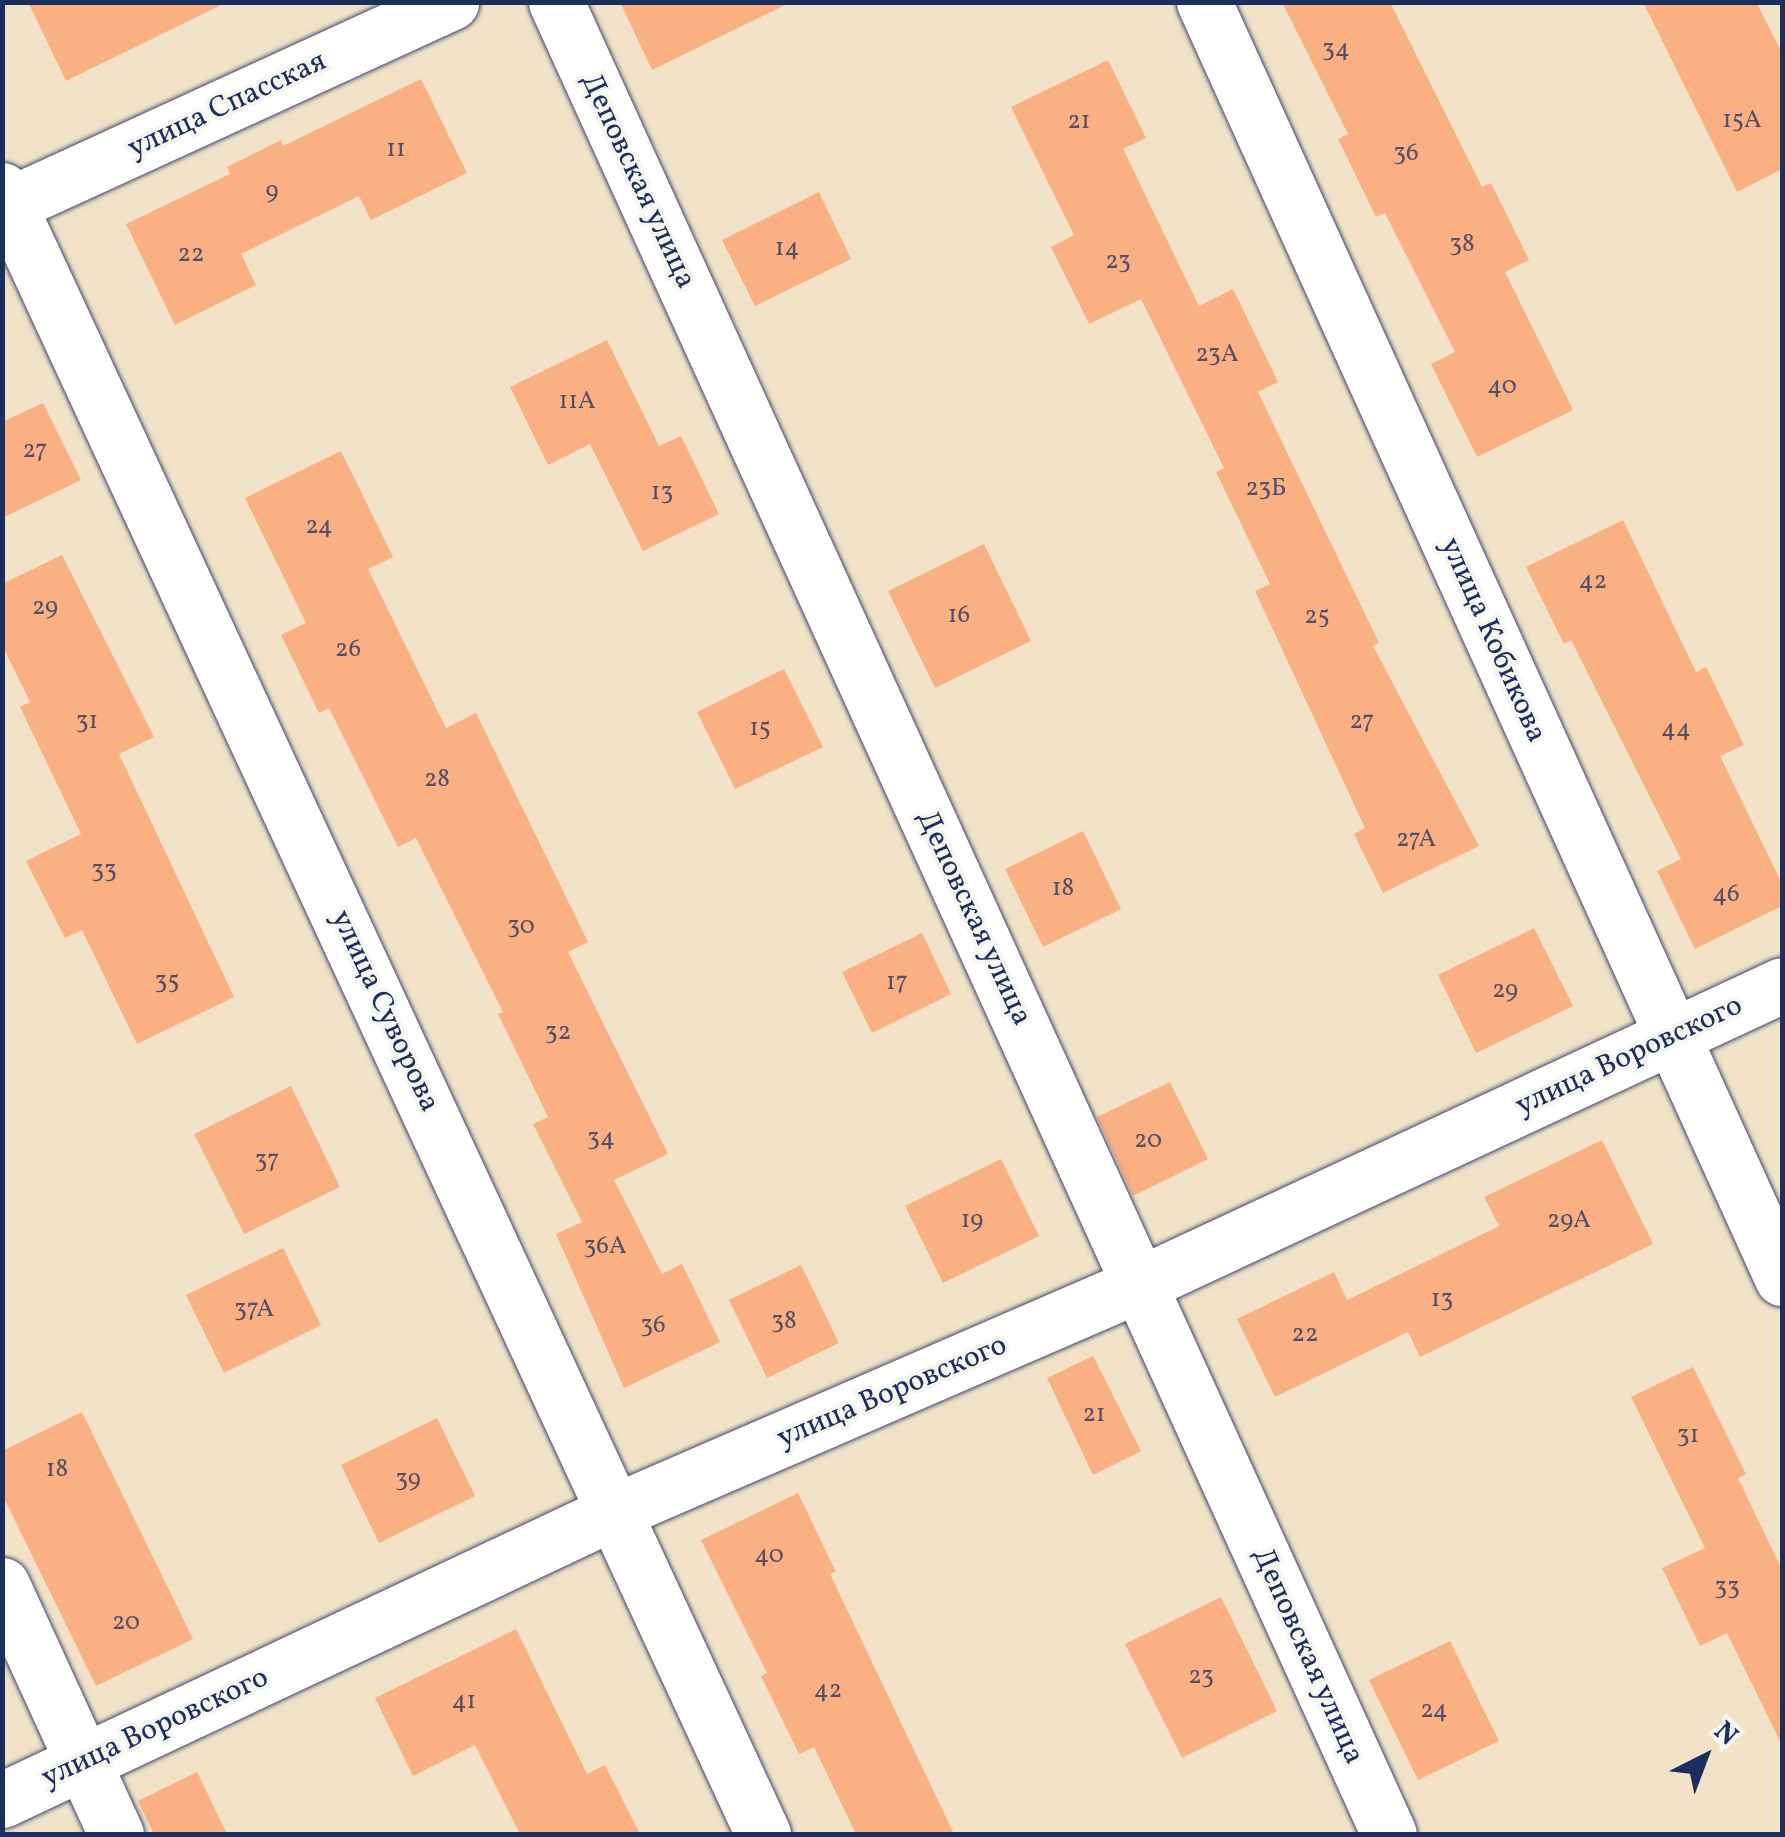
<!DOCTYPE html>
<meta charset="utf-8">
<style>
body{margin:0}
#map{position:relative;width:1785px;height:1837px;overflow:hidden;background:#f2e2c8;font-family:Vollkorn,serif}
div>[style]{position:absolute}
.building>*{inset:0;background:#fbb083}
.roads{filter:drop-shadow(0 0 2px #3b4a6e) drop-shadow(0 0 2px #3b4a6e)}
.minor>*{height:55px;margin:-27.5px;padding:0 27.5px;transform-origin:27.5px;border-radius:27.5px;background:#fff}
span{translate:-50% -50%;white-space:nowrap;text-align:center;line-height:1.15;-webkit-text-stroke:8px #f6f6f2;paint-order:stroke}
.number-label{font-size:25px;color:#534f67}
.number-label span{-webkit-text-stroke-width:0}
.street-label{font-size:30px;color:#1b2f5e}
.frame{position:absolute;inset:0;border:5px solid #1b2f5e;pointer-events:none}
.north{position:absolute;left:1655px;top:1707px;width:100px;height:100px;-webkit-text-stroke:8px #f6f6f2;paint-order:stroke;rotate:42deg;font-size:28px;font-weight:700;line-height:40px;text-align:center;color:#1b2f5e}
.north::after{content:'';display:block;margin:auto;width:35px;height:45px;background:#1b2f5e;clip-path:polygon(50% 0,100% 100%,50% 72%,0 100%)}
</style>
<div id="map">
<div class="building">
<i style="clip-path:polygon(28px 2px,227px 2px,66px 81px)"></i>
<i style="clip-path:polygon(620px 2px,791px 2px,652px 70px)"></i>
<i style="clip-path:polygon(1282px 2px,1390px 2px,1482px 187px,1491px 183px,1529px 260px,1505px 272px,1573px 410px,1477px 457px,1431px 364px,1455px 352px,1385px 213px,1376px 217px,1338px 139px,1348px 134px)"></i>
<i style="clip-path:polygon(1643px 2px,1756px 2px,1782px 53px,1782px 169px,1737px 192px)"></i>
<i style="clip-path:polygon(1108px 60px,1146px 138px,1123px 149px,1199px 306px,1233px 289px,1278px 382px,1258px 392px,1379px 643px,1373px 646px,1479px 846px,1383px 893px,1354px 834px,1365px 828px,1255px 591px,1270px 584px,1216px 472px,1224px 468px,1141px 299px,1089px 324px,1051px 247px,1074px 235px,1011px 107px)"></i>
<i style="clip-path:polygon(421px 79px,467px 173px,371px 220px,359px 196px,241px 254px,256px 285px,175px 325px,126px 224px,230px 174px,227px 167px,281px 140px,283px 146px)"></i>
<i style="clip-path:polygon(819px 192px,851px 259px,755px 306px,722px 240px)"></i>
<i style="clip-path:polygon(607px 340px,659px 446px,681px 436px,719px 514px,643px 551px,590px 444px,548px 465px,510px 387px)"></i>
<i style="clip-path:polygon(43px 403px,81px 480px,2px 518px,2px 422px)"></i>
<i style="clip-path:polygon(341px 451px,393px 557px,368px 569px,446px 728px,476px 713px,588px 942px,568px 952px,668px 1154px,614px 1180px,662px 1274px,682px 1264px,720px 1342px,624px 1388px,556px 1234px,582px 1222px,533px 1124px,548px 1117px,498px 1014px,503px 1012px,416px 838px,398px 847px,329px 708px,319px 713px,281px 635px,306px 623px,245px 498px)"></i>
<i style="clip-path:polygon(1623px 520px,1696px 672px,1706px 667px,1744px 745px,1720px 756px,1782px 884px,1782px 906px,1695px 949px,1657px 871px,1681px 859px,1571px 640px,1564px 644px,1526px 567px)"></i>
<i style="clip-path:polygon(984px 544px,1031px 641px,935px 688px,888px 591px)"></i>
<i style="clip-path:polygon(62px 555px,154px 737px,119px 754px,234px 997px,137px 1044px,82px 930px,65px 938px,26px 861px,81px 834px,20px 707px,30px 702px,2px 645px,2px 584px)"></i>
<i style="clip-path:polygon(784px 669px,823px 747px,735px 789px,697px 712px)"></i>
<i style="clip-path:polygon(1083px 831px,1121px 909px,1043px 947px,1005px 869px)"></i>
<i style="clip-path:polygon(1534px 928px,1573px 1006px,1476px 1053px,1438px 975px)"></i>
<i style="clip-path:polygon(922px 933px,951px 994px,872px 1033px,842px 972px)"></i>
<i style="clip-path:polygon(1170px 1082px,1208px 1159px,1133px 1196px,1097px 1117px)"></i>
<i style="clip-path:polygon(291px 1086px,340px 1187px,244px 1234px,194px 1134px)"></i>
<i style="clip-path:polygon(1602px 1140px,1653px 1244px,1420px 1357px,1408px 1332px,1275px 1397px,1237px 1319px,1334px 1272px,1347px 1300px,1499px 1226px,1484px 1197px)"></i>
<i style="clip-path:polygon(1001px 1159px,1039px 1236px,943px 1283px,905px 1206px)"></i>
<i style="clip-path:polygon(283px 1248px,321px 1325px,224px 1373px,186px 1295px)"></i>
<i style="clip-path:polygon(801px 1265px,839px 1343px,767px 1378px,729px 1300px)"></i>
<i style="clip-path:polygon(1093px 1356px,1141px 1451px,1093px 1475px,1047px 1378px)"></i>
<i style="clip-path:polygon(1693px 1367px,1746px 1474px,1738px 1478px,1782px 1570px,1782px 1745px,1727px 1633px,1700px 1646px,1662px 1568px,1705px 1548px,1631px 1397px)"></i>
<i style="clip-path:polygon(82px 1412px,193px 1639px,96px 1686px,2px 1494px,2px 1451px)"></i>
<i style="clip-path:polygon(437px 1418px,475px 1496px,379px 1543px,341px 1465px)"></i>
<i style="clip-path:polygon(798px 1493px,836px 1572px,830px 1574px,954px 1834px,856px 1834px,814px 1747px,799px 1754px,761px 1676px,767px 1673px,701px 1540px)"></i>
<i style="clip-path:polygon(1221px 1597px,1277px 1711px,1182px 1758px,1125px 1644px)"></i>
<i style="clip-path:polygon(516px 1629px,587px 1774px,605px 1765px,640px 1834px,520px 1834px,475px 1745px,413px 1776px,375px 1698px)"></i>
<i style="clip-path:polygon(1450px 1641px,1499px 1741px,1418px 1780px,1369px 1680px)"></i>
<i style="clip-path:polygon(197px 1772px,227px 1834px,154px 1834px,138px 1801px)"></i>
</div>
<div class="roads">
<div class="minor">
<i style="left:556px;top:2px;width:2012px;rotate:65.55deg"></i>
<i style="left:1204px;top:2px;width:1401px;rotate:65.63deg"></i>
<i style="left:2px;top:190px;width:1812px;rotate:65.16deg"></i>
<i style="left:2px;top:208px;width:494px;rotate:-24.6deg"></i>
<i style="left:2px;top:1585px;width:274px;rotate:65.4deg"></i>
<i style="left:2px;top:1800px;width:681px;rotate:-25.21deg"></i>
<i style="left:618px;top:1510px;width:569px;rotate:-23.41deg"></i>
<i style="left:1140px;top:1284px;width:708px;rotate:-24.97deg"></i>
</div>
</div>
<div class="number-label">
<span style="left:1336px;top:50px">34</span>
<span style="left:1742px;top:121px">15А</span>
<span style="left:1079px;top:122px">21</span>
<span style="left:396px;top:150px">11</span>
<span style="left:1406px;top:154px">36</span>
<span style="left:272px;top:192px">9</span>
<span style="left:1462px;top:245px">38</span>
<span style="left:787px;top:249px">14</span>
<span style="left:191px;top:255px">22</span>
<span style="left:1118px;top:262px">23</span>
<span style="left:1217px;top:355px">23А</span>
<span style="left:1502px;top:387px">40</span>
<span style="left:577px;top:402px">11А</span>
<span style="left:35px;top:451px">27</span>
<span style="left:1266px;top:489px">23Б</span>
<span style="left:662px;top:493px">13</span>
<span style="left:319px;top:527px">24</span>
<span style="left:1593px;top:582px">42</span>
<span style="left:45px;top:608px">29</span>
<span style="left:959px;top:616px">16</span>
<span style="left:1317px;top:617px">25</span>
<span style="left:348px;top:650px">26</span>
<span style="left:87px;top:722px">31</span>
<span style="left:1362px;top:722px">27</span>
<span style="left:760px;top:729px">15</span>
<span style="left:1676px;top:730px">44</span>
<span style="left:437px;top:780px">28</span>
<span style="left:1416px;top:840px">27А</span>
<span style="left:104px;top:871px">33</span>
<span style="left:1063px;top:889px">18</span>
<span style="left:1726px;top:895px">46</span>
<span style="left:521px;top:927px">30</span>
<span style="left:167px;top:982px">35</span>
<span style="left:897px;top:983px">17</span>
<span style="left:1505px;top:991px">29</span>
<span style="left:558px;top:1033px">32</span>
<span style="left:601px;top:1139px">34</span>
<span style="left:1148px;top:1141px">20</span>
<span style="left:267px;top:1161px">37</span>
<span style="left:972px;top:1221px">19</span>
<span style="left:1569px;top:1221px">29А</span>
<span style="left:605px;top:1247px">36А</span>
<span style="left:1442px;top:1300px">13</span>
<span style="left:254px;top:1310px">37А</span>
<span style="left:784px;top:1322px">38</span>
<span style="left:653px;top:1326px">36</span>
<span style="left:1305px;top:1335px">22</span>
<span style="left:1094px;top:1415px">21</span>
<span style="left:1688px;top:1436px">31</span>
<span style="left:57px;top:1470px">18</span>
<span style="left:408px;top:1480px">39</span>
<span style="left:769px;top:1556px">40</span>
<span style="left:1727px;top:1588px">33</span>
<span style="left:126px;top:1623px">20</span>
<span style="left:1201px;top:1677px">23</span>
<span style="left:828px;top:1691px">42</span>
<span style="left:464px;top:1702px">41</span>
<span style="left:1434px;top:1711px">24</span>
</div>
<div class="street-label">
<span style="left:227px;top:105px;rotate:-25deg">улица Спасская</span>
<span style="left:638px;top:181px;rotate:65deg">Деповская улица</span>
<span style="left:1493px;top:640px;rotate:66deg">улица Кобикова</span>
<span style="left:974px;top:918px;rotate:65deg">Деповская улица</span>
<span style="left:385px;top:1011px;rotate:65deg">улица Суворова</span>
<span style="left:1629px;top:1056px;rotate:-25deg">улица Воровского</span>
<span style="left:892px;top:1392px;rotate:-23deg">улица Воровского</span>
<span style="left:1308px;top:1656px;rotate:66deg">Деповская улица</span>
<span style="left:155px;top:1728px;rotate:-25deg">улица Воровского</span>
</div>
<div class="frame"></div>
<div class="north">N</div>
</div>
